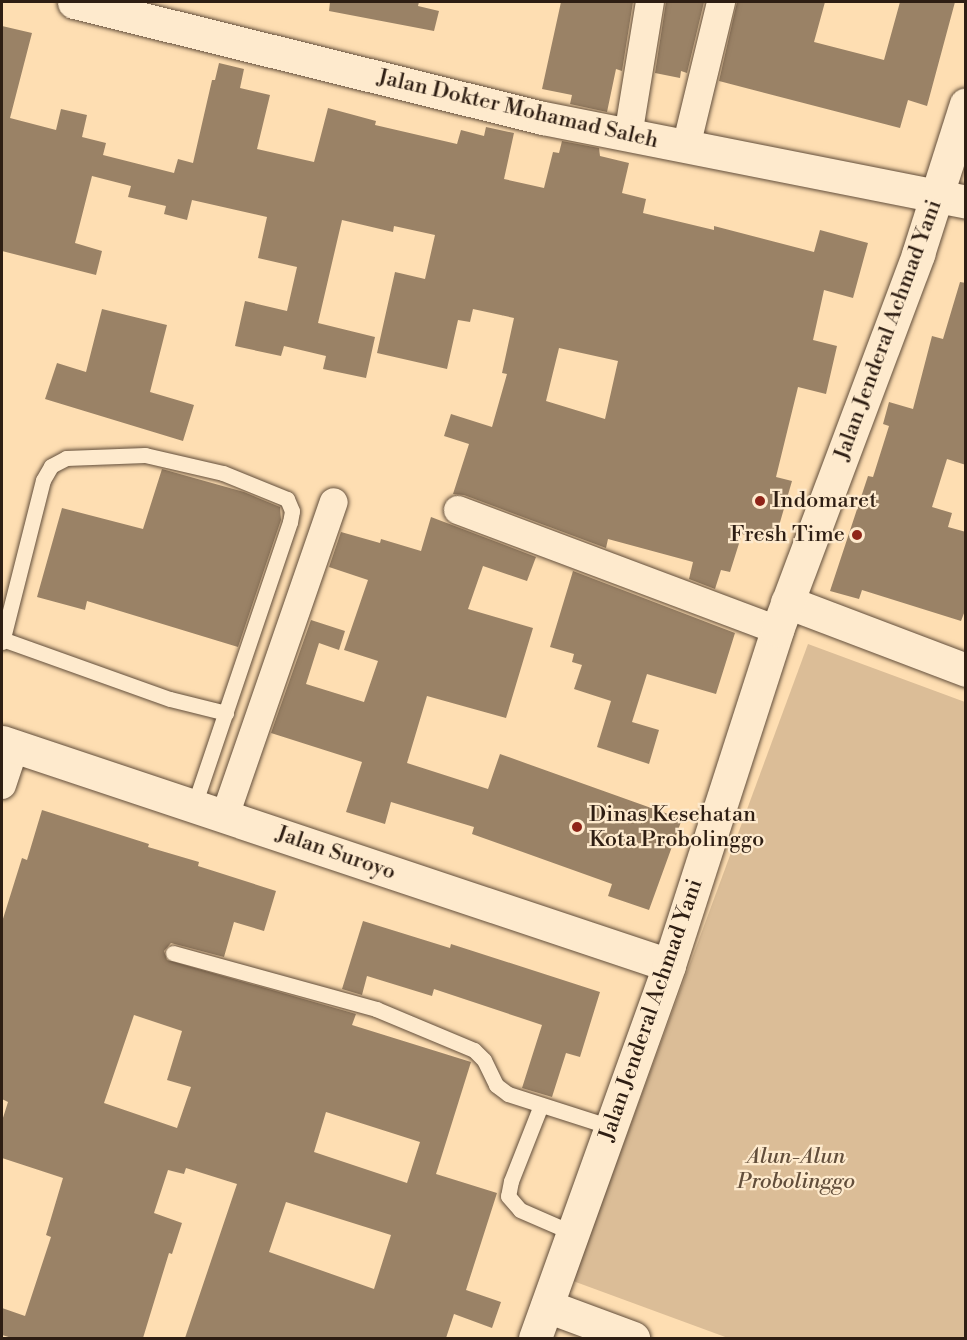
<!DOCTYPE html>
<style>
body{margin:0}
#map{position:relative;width:967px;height:1340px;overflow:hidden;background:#fedeb2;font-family:"Libre Bodoni",serif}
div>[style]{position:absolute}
.green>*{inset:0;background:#dbbd97}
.building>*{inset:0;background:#9a8266}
.roads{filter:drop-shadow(0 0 2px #624e3b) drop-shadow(0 0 2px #624e3b)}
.service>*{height:15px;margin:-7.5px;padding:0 7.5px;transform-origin:7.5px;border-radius:7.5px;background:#feeacd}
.minor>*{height:28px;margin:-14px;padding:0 14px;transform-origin:14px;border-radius:14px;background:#feeacd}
.tertiary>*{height:33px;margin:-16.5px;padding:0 16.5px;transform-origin:16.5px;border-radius:16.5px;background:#feeacd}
.secondary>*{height:33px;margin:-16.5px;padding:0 16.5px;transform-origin:16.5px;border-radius:16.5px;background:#feeacd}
.dots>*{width:16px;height:16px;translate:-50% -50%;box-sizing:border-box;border:3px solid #feeacd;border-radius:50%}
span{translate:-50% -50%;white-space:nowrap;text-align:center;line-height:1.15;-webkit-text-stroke:4.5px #feeacd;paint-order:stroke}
.street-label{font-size:22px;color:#2e1e13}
.poi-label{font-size:22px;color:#2e1e13}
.left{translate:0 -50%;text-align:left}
.right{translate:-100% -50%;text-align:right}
.park-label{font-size:22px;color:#624e3b;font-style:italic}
.frame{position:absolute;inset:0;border:3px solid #2e1e13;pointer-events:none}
</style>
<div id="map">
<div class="green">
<i style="clip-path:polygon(808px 644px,965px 702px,965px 1338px,728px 1338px,573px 1281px)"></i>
</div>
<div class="building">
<i style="clip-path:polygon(330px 2px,419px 2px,418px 6px,439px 11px,434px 31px,329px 11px)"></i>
<i style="clip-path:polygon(561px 2px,633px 2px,622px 71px,616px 69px,607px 112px,570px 104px,572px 95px,542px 89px)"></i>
<i style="clip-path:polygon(666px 2px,704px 2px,687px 73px,681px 71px,680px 78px,655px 73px)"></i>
<i style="clip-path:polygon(737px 2px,825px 2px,814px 42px,884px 60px,900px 2px,955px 2px,927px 106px,908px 100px,900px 128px,719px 81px)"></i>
<i style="clip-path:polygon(evenodd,2px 26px,32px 33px,10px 118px,56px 130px,61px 109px,87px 115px,82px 137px,106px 143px,103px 155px,174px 173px,178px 159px,193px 163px,212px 80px,215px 80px,219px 63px,244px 69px,240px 88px,270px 95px,257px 149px,314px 162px,328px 108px,376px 121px,375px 125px,457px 144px,461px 130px,484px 136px,486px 127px,514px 133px,504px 179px,544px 188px,553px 152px,559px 153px,562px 141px,599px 148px,600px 156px,629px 163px,622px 193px,646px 199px,643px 213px,714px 230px,714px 226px,814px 252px,820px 230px,868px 243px,853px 298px,824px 290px,813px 340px,837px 346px,826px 394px,798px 387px,776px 477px,792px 481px,774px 543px,742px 534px,730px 572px,721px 570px,715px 589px,689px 579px,693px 562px,608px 539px,606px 548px,464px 495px,453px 494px,469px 444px,444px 436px,451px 414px,492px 427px,507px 374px,502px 373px,514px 318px,473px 309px,470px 322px,458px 320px,447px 369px,377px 353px,395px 272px,425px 279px,435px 235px,394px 226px,393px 232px,342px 220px,318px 323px,375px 337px,366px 378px,323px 369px,326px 356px,284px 346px,281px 356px,235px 346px,245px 301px,287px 311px,297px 267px,258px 258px,267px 217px,192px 200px,187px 220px,164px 214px,166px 206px,128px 197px,131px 186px,92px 176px,75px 243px,102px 251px,96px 275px,2px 251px,2px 26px,559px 348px,618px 361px,605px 419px,546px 401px,559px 348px)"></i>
<i style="clip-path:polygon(960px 282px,966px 283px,966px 465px,947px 459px,932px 507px,952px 513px,948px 527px,966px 532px,966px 608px,961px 621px,862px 590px,859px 599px,830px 591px,868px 476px,873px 477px,889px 426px,883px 424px,889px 402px,913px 409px,932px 336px,943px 339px)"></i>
<i style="clip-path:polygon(102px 309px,167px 325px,150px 392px,194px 405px,183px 441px,45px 399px,57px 363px,86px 372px)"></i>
<i style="clip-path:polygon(162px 469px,244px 492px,280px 507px,281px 520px,238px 647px,87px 601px,85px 610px,37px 597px,62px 508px,143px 529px)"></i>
<i style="clip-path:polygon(431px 517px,536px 557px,527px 581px,483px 566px,468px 609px,533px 628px,506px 718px,427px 696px,407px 763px,488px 789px,500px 754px,682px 819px,649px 910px,608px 896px,612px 884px,472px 834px,474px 827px,391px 802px,385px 824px,346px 812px,362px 762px,271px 733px,311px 620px,345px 631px,339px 650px,319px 643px,306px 684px,364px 702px,378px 661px,344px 650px,368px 580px,329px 567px,341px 532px,380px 543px,381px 539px,421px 551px)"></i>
<i style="clip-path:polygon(573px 571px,735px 633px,716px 694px,647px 674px,632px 722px,659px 730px,649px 764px,597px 747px,611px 701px,574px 689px,582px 665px,572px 662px,574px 654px,550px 647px)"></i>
<i style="clip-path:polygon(evenodd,42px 810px,149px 844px,148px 847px,199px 862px,198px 866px,276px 891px,264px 931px,234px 922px,224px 957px,171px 943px,164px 951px,167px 960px,356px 1014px,352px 1025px,471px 1062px,436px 1174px,497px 1193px,466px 1290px,501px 1302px,492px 1328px,454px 1314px,446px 1338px,185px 1338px,237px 1184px,186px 1168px,184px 1174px,168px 1170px,154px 1213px,182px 1223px,172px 1254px,169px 1253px,143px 1338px,12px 1338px,2px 1335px,2px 1308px,25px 1316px,51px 1237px,46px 1235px,63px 1178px,2px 1158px,2px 1121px,8px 1102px,2px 1099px,2px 922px,22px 858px,27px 860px,42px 810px,134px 1015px,182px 1031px,167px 1080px,191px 1087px,177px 1128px,104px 1103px,134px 1015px,42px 810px,326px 1112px,420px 1142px,407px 1183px,314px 1152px,326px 1112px,42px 810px,286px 1202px,391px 1235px,374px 1289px,269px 1252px,286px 1202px)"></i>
<i style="clip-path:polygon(363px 921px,450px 948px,451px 944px,600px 992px,580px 1057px,566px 1053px,552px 1097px,522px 1088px,542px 1025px,434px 989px,432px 996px,367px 976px,362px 995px,342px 989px)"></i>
</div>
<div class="roads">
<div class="service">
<i style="left:2px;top:639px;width:178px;rotate:19.7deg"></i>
<i style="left:170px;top:699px;width:58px;rotate:14deg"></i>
<i style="left:2px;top:642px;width:167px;rotate:-75.8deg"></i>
<i style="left:43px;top:480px;width:16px;rotate:-60deg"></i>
<i style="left:51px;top:466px;width:17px;rotate:-28deg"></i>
<i style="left:66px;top:458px;width:79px;rotate:-2.2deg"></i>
<i style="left:145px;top:455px;width:80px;rotate:13deg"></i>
<i style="left:223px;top:473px;width:69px;rotate:22.1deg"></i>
<i style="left:287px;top:499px;width:13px;rotate:67deg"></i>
<i style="left:292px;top:511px;width:11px;rotate:100deg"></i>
<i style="left:290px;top:522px;width:300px;rotate:108.7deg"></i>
<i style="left:173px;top:953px;width:211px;rotate:15.4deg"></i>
<i style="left:376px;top:1009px;width:106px;rotate:22.7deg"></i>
<i style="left:474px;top:1050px;width:14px;rotate:45deg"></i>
<i style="left:484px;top:1060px;width:28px;rotate:64deg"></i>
<i style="left:496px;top:1085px;width:15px;rotate:37deg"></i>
<i style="left:508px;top:1094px;width:108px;rotate:17.8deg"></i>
<i style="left:541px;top:1105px;width:82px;rotate:111.5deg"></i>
<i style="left:511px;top:1181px;width:15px;rotate:101deg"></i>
<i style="left:508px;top:1196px;width:18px;rotate:49deg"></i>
<i style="left:520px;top:1210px;width:58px;rotate:23.5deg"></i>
</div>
<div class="minor">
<i style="left:628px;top:136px;width:136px;rotate:-80.7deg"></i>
<i style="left:686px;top:147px;width:149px;rotate:-76.4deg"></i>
<i style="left:458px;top:510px;width:341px;rotate:20.6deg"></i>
<i style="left:2px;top:785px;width:41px;rotate:-71.6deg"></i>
<i style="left:225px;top:816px;width:332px;rotate:-70.9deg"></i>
</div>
<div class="tertiary">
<i style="left:787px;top:602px;width:191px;rotate:20.8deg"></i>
<i style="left:547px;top:1306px;width:92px;rotate:20.4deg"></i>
</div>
<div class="secondary">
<i style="left:74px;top:2px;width:483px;rotate:13.9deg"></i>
<i style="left:543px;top:118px;width:431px;rotate:11.2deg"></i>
<i style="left:2px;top:742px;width:703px;rotate:18.49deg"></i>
<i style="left:535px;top:1338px;width:396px;rotate:-70.2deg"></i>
<i style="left:669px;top:965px;width:352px;rotate:-72.1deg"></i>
<i style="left:777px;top:630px;width:402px;rotate:-69.4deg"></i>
<i style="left:918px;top:254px;width:157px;rotate:-72.3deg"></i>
</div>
</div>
<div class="dots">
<i style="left:760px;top:501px;background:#8f2418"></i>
<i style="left:857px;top:535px;background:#8f2418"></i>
<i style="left:577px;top:827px;background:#8f2418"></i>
</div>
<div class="street-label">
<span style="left:518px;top:109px;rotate:13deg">Jalan Dokter Mohamad Saleh</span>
<span style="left:888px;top:330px;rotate:-70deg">Jalan Jenderal Achmad Yani</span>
<span style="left:336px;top:853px;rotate:19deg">Jalan Suroyo</span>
<span style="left:651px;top:1010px;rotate:-71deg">Jalan Jenderal Achmad Yani</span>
</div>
<div class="poi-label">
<span class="left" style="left:772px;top:501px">Indomaret</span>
<span class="right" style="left:845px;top:535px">Fresh Time</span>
<span class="left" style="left:589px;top:827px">Dinas Kesehatan<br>Kota Probolinggo</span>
</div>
<div class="park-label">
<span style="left:796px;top:1169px">Alun-Alun<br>Probolinggo</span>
</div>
<div class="frame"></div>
</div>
